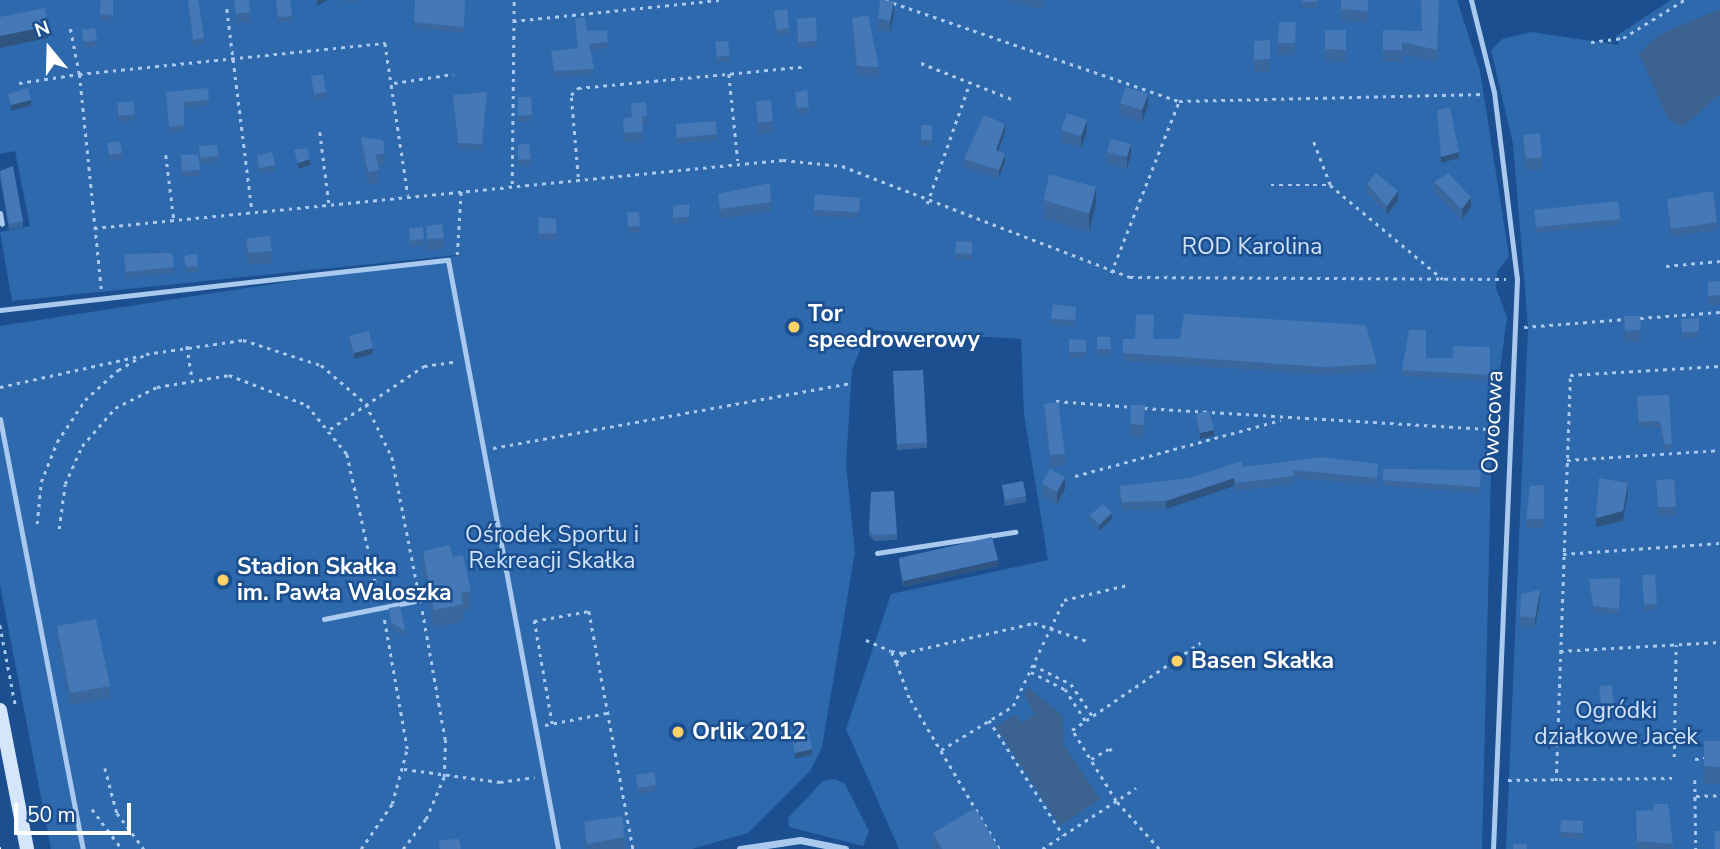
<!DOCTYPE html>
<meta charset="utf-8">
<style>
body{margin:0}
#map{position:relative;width:1720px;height:849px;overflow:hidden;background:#1b4f8f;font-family:"Nunito Sans",sans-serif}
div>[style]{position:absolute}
.green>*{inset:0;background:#2e69ad}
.water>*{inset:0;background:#3c6290}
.path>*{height:2.5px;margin-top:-1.25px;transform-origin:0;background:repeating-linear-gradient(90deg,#a9c9ee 0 3.5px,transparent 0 8.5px)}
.service>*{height:5px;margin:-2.5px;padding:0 2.5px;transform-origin:2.5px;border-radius:2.5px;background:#a9c9ee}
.minor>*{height:7px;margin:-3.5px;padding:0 3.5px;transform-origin:3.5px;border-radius:3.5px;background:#a9c9ee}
.secondary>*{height:14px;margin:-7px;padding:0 7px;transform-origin:7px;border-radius:7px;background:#d6e6fa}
.tram>*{height:2px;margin:-1px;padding:0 1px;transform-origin:1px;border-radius:1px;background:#fff}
.wall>*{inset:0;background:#3a679d}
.shaded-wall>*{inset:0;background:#305480}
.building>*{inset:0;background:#4478b7}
.dots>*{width:19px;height:19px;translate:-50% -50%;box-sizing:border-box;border:4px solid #1b4f8f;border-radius:50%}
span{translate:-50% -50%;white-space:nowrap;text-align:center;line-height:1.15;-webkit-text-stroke:5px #1b4f8f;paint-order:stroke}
.park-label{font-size:23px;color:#cfe3fa}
.poi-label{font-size:23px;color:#fff;font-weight:700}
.left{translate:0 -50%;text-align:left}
.street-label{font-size:23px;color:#fff}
.north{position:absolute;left:14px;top:14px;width:70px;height:70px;-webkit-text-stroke:5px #1b4f8f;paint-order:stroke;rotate:341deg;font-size:19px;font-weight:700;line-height:28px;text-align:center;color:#fff}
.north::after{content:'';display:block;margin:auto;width:24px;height:32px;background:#fff;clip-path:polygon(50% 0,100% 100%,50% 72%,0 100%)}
.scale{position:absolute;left:14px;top:803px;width:117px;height:32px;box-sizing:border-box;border:4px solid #fff;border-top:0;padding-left:9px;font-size:21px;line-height:24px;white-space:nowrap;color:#fff;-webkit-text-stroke:5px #1b4f8f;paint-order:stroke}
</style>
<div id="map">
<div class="green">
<i style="clip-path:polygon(0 0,1457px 0,1480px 71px,1509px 256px,1497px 272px,1496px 288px,1507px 317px,1492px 430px,1482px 849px,899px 849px,846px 729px,891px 594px,1048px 560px,1024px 414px,1021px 339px,868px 330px,852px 370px,846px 464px,855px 552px,822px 747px,811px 770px,748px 833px,692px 849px,51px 849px,0 585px,0 326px,468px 254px,12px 301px,0 232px,30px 226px,15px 151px,0 154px)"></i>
<i style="clip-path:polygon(1671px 0,1720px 0,1720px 849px,1506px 849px,1528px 326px,1513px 144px,1491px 50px,1502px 39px,1531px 32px,1619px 45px,1616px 36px)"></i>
<i style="clip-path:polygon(835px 779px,845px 784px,869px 831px,863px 846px,789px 827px,788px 818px,823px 781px)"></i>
</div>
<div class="water">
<i style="clip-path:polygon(1720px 9px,1720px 94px,1683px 127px,1668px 119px,1639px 53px,1661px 34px)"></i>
<i style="clip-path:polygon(1028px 687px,1063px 716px,1064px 745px,1100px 799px,1060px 826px,996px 727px,1015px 714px,1021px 723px,1035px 714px,1024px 695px)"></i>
</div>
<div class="path">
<i style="left:885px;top:0;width:311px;rotate:19deg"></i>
<i style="left:1179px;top:101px;width:305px;rotate:-1.3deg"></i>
<i style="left:227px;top:9px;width:203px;rotate:82.9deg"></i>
<i style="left:513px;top:21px;width:207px;rotate:-5.8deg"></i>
<i style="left:1591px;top:42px;width:32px;rotate:-7deg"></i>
<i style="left:1623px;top:38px;width:72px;rotate:-31.9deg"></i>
<i style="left:921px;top:63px;width:100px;rotate:21.7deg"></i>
<i style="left:729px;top:74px;width:87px;rotate:84.1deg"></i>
<i style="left:19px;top:83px;width:61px;rotate:-8.5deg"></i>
<i style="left:79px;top:74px;width:47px;rotate:-101.1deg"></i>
<i style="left:394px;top:83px;width:60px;rotate:-8.7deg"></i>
<i style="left:320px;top:132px;width:72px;rotate:82.8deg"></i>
<i style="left:166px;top:155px;width:65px;rotate:83deg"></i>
<i style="left:578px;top:177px;width:82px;rotate:-94.9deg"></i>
<i style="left:571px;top:95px;width:10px;rotate:-45deg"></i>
<i style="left:578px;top:88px;width:225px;rotate:-5.4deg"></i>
<i style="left:512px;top:184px;width:184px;rotate:-89.4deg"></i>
<i style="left:1271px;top:185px;width:59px"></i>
<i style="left:1330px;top:185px;width:50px;rotate:-111deg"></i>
<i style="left:1330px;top:185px;width:147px;rotate:39.8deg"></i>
<i style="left:927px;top:204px;width:129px;rotate:-70.6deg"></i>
<i style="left:94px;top:228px;width:692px;rotate:-5.64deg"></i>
<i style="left:783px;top:160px;width:59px;rotate:5.8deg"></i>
<i style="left:842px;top:166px;width:309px;rotate:21.1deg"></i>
<i style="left:1130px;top:277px;width:376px;rotate:0.3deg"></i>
<i style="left:457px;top:255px;width:65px;rotate:-86.5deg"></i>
<i style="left:1666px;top:266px;width:54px;rotate:-5.3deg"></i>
<i style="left:1111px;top:273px;width:185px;rotate:-68.4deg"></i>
<i style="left:101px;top:289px;width:216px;rotate:-95.8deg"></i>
<i style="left:79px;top:74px;width:308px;rotate:-5.8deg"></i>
<i style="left:385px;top:43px;width:154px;rotate:81.4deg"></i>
<i style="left:1640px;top:318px;width:80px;rotate:-4.3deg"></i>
<i style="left:1524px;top:327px;width:102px;rotate:-4.5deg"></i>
<i style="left:187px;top:346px;width:31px;rotate:81deg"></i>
<i style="left:0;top:387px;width:143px;rotate:-12.5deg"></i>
<i style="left:1056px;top:401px;width:78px;rotate:4.4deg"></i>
<i style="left:1144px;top:408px;width:357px;rotate:3.5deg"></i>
<i style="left:330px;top:429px;width:113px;rotate:-33.8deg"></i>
<i style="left:424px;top:366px;width:34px;rotate:-8deg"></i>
<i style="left:493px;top:448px;width:362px;rotate:-10.3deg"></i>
<i style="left:1567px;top:460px;width:153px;rotate:-3.7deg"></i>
<i style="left:1075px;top:476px;width:213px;rotate:-15.2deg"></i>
<i style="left:37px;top:524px;width:42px;rotate:-84.6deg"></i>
<i style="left:41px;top:482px;width:43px;rotate:-68.2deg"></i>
<i style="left:57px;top:442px;width:50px;rotate:-56.3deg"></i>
<i style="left:85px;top:400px;width:45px;rotate:-42.3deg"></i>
<i style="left:118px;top:370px;width:32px;rotate:-30deg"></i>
<i style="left:146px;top:354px;width:98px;rotate:-8.2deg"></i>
<i style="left:243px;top:340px;width:82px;rotate:17.8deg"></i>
<i style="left:321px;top:365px;width:60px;rotate:40.9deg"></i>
<i style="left:366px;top:404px;width:59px;rotate:63.9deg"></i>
<i style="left:392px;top:457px;width:136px;rotate:78.9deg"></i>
<i style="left:59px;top:529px;width:45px;rotate:-82.4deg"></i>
<i style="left:65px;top:484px;width:42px;rotate:-65.9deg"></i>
<i style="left:82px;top:446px;width:50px;rotate:-49deg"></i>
<i style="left:115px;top:408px;width:47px;rotate:-26.6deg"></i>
<i style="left:157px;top:387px;width:73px;rotate:-9.5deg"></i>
<i style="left:229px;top:375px;width:84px;rotate:21deg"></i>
<i style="left:307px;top:405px;width:63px;rotate:50.8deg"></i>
<i style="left:347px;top:454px;width:148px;rotate:77.5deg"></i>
<i style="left:1563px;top:554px;width:157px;rotate:-4deg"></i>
<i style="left:0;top:625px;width:85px;rotate:79.1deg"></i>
<i style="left:866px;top:640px;width:27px;rotate:24deg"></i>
<i style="left:1560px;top:651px;width:160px;rotate:-3.2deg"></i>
<i style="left:896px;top:663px;width:13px;rotate:-113deg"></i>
<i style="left:891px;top:651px;width:12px;rotate:9deg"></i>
<i style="left:1033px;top:665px;width:42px;rotate:26.6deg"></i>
<i style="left:1071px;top:684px;width:40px;rotate:56deg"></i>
<i style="left:1031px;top:672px;width:38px;rotate:27deg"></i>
<i style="left:1065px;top:689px;width:38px;rotate:57deg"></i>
<i style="left:989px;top:720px;width:137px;rotate:57.2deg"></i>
<i style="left:552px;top:724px;width:105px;rotate:-99.9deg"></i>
<i style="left:534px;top:621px;width:56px;rotate:-10.3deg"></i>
<i style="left:589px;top:611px;width:242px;rotate:79.5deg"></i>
<i style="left:545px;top:725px;width:63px;rotate:-11deg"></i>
<i style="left:941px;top:750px;width:84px;rotate:-31.4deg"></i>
<i style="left:1013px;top:706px;width:118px;rotate:-64.3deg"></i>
<i style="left:1064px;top:600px;width:65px;rotate:-13.4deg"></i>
<i style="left:1674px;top:757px;width:112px;rotate:-89deg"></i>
<i style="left:1091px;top:759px;width:22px;rotate:-30deg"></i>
<i style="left:1110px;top:748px;width:7px;rotate:63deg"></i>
<i style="left:1695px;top:759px;width:10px;rotate:-6deg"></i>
<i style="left:105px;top:768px;width:47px;rotate:75.1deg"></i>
<i style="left:117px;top:813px;width:45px;rotate:53.1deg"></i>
<i style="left:404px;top:769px;width:97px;rotate:7.7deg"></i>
<i style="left:500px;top:782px;width:35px;rotate:-8deg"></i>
<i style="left:1508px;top:780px;width:164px;rotate:-0.7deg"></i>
<i style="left:1695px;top:780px;width:69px;rotate:89.2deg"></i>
<i style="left:1556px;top:781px;width:406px;rotate:-88deg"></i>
<i style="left:1570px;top:375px;width:150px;rotate:-3.4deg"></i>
<i style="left:1696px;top:796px;width:24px;rotate:-2deg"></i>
<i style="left:92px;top:809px;width:50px;rotate:53.1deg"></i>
<i style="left:361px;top:849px;width:55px;rotate:-55.4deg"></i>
<i style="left:392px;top:804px;width:57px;rotate:-74.7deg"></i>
<i style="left:407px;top:749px;width:132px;rotate:-100deg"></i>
<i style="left:403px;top:849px;width:38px;rotate:-53deg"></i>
<i style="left:426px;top:819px;width:46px;rotate:-66.8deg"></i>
<i style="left:444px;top:777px;width:37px;rotate:-88deg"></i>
<i style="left:445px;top:740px;width:131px;rotate:-100.1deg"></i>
<i style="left:999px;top:849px;width:176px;rotate:-120.8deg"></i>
<i style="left:909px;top:698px;width:37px;rotate:-110deg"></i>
<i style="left:896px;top:663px;width:12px;rotate:-55deg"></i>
<i style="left:903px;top:653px;width:134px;rotate:-12.9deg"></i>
<i style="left:1034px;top:623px;width:56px;rotate:18.8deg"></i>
<i style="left:1042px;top:849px;width:112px;rotate:-33deg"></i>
<i style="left:1159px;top:849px;width:64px;rotate:-131.9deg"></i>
<i style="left:1116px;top:801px;width:84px;rotate:-121.8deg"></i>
<i style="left:1072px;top:730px;width:155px;rotate:-34.2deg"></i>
</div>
<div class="service">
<i style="left:1471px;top:0;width:95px;rotate:76deg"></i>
<i style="left:1494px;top:92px;width:188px;rotate:83deg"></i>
<i style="left:1517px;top:279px;width:571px;rotate:92.41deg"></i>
<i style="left:0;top:213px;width:11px;rotate:80deg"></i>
<i style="left:0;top:310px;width:451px;rotate:-6.4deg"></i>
<i style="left:448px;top:260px;width:599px;rotate:79.42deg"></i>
<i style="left:0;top:419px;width:438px;rotate:79.1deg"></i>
<i style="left:877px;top:553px;width:140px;rotate:-8.7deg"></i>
<i style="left:324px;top:619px;width:98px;rotate:-11.2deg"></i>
</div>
<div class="minor">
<i style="left:740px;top:849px;width:61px;rotate:-8.5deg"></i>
<i style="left:800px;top:840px;width:46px;rotate:11.3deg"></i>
</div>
<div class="secondary">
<i style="left:0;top:710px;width:142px;rotate:79deg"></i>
</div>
<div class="tram">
<i style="left:0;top:848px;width:1px;rotate:90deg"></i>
</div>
<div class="wall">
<i style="clip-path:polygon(101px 0,113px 0,113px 21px,100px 20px)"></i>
<i style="clip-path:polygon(188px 0,198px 0,204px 44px,193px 46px)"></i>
<i style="clip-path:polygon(234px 0,249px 0,250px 22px,236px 23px)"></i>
<i style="clip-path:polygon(276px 0,292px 16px,292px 22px,278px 23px)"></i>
<i style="clip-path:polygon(336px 0,357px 0,357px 2px)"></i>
<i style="clip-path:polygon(415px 0,465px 0,464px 33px,414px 28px)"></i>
<i style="clip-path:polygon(1007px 0,1044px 0,1041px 9px)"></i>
<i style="clip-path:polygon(1303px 0,1318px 0,1317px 8px,1302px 8px)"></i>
<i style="clip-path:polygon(1341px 0,1368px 0,1368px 23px,1341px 21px)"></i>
<i style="clip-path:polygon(1439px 0,1437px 62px,1402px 54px,1402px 62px,1383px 62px,1383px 30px,1422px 31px)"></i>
<i style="clip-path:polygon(774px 11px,789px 28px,789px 34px,777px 36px)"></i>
<i style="clip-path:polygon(894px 13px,890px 32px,878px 30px,878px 18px)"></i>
<i style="clip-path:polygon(816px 17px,817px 47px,798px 48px,797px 19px)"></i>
<i style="clip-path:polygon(852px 18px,879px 67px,879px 77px,857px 76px,852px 28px)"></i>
<i style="clip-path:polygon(575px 19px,587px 31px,608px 42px,608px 48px,590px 50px,594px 75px,554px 77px,551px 51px,578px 49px)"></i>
<i style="clip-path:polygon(1279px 22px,1296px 22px,1295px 55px,1278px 55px)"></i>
<i style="clip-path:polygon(82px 30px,97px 40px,97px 46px,84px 48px)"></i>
<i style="clip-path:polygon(1325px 30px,1346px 30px,1346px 62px,1325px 61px)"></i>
<i style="clip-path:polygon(1270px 40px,1270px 71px,1254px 72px,1254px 41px)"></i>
<i style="clip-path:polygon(715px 42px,730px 55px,730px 61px,717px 63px)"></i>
<i style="clip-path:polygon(311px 76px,326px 92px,326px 98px,314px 100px)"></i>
<i style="clip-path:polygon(166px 92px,209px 100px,209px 106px,184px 108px,184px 131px,169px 133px)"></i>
<i style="clip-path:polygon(795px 92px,809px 107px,809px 113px,797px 114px)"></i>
<i style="clip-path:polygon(453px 95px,487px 98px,482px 150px,458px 149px)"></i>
<i style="clip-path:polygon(518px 97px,531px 97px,532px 121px,518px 122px)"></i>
<i style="clip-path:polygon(756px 101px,773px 121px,773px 133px,758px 135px)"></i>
<i style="clip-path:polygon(117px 103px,135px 114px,135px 120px,119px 122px)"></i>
<i style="clip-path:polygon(631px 103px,647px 116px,647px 126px,643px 126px,643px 141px,624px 142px,623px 118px,631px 117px)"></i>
<i style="clip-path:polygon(1120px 103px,1148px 105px,1142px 122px,1120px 115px)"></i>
<i style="clip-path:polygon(676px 124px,717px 134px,717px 140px,677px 144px)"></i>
<i style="clip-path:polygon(921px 125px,932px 125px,932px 146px,921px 146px)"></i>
<i style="clip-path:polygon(1061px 130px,1087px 132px,1081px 148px,1061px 141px)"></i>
<i style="clip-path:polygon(1005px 132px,998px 151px,1005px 162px,999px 178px,964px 167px,964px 159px)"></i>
<i style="clip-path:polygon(1523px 135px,1542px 157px,1542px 169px,1526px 171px,1523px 147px)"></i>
<i style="clip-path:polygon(361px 137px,385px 153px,385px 165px,378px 166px,379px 182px,368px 184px,361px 149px)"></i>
<i style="clip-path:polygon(107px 143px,122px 153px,122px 159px,109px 161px)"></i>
<i style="clip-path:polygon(518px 145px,531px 159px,531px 165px,518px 166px)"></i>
<i style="clip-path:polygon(199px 146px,218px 156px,218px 162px,200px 164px)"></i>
<i style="clip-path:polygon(1107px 152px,1131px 155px,1127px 169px,1107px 164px)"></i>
<i style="clip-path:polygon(181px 155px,200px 170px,200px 176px,182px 177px)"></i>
<i style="clip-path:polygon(257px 155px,275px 165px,275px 171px,259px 174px)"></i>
<i style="clip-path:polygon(0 171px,23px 221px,23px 227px,9px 230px,0 178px)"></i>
<i style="clip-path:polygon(1434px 182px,1471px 207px,1462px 219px,1434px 191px)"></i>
<i style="clip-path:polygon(1367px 184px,1398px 200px,1387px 215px,1367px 193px)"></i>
<i style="clip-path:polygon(718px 194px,771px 202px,771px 211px,720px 219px)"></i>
<i style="clip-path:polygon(860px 198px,859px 218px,814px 216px,814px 210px)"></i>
<i style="clip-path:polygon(1667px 199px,1717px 222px,1717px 230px,1671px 237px)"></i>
<i style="clip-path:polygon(1044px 200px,1096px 205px,1089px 232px,1044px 218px)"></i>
<i style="clip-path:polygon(689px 204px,689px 223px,673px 224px,673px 206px)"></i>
<i style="clip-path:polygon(1534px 210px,1620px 219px,1620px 225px,1536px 233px)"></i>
<i style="clip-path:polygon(627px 212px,639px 212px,640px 232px,628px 233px)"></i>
<i style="clip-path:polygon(538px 217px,556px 219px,557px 239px,539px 240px)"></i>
<i style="clip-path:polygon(426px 226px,444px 238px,444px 249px,427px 251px)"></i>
<i style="clip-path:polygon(409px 228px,424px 239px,424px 245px,410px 247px)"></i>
<i style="clip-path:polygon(246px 239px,272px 251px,272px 263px,248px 265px,246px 251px)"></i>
<i style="clip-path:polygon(956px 241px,972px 242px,972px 260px,955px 259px)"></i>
<i style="clip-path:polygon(124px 254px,174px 267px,174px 273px,126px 278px)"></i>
<i style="clip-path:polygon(184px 256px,198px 266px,198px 272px,186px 273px)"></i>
<i style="clip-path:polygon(1720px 281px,1720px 304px,1708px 306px,1708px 282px)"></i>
<i style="clip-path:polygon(1076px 313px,1075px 326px,1051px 325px,1051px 319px)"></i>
<i style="clip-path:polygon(1624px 316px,1640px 316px,1641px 342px,1625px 343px)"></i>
<i style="clip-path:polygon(1699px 318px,1699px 337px,1682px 339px,1681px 319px)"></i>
<i style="clip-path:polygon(349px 336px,373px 354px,354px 359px,349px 342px)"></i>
<i style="clip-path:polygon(1097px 337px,1110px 337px,1111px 355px,1097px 355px)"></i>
<i style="clip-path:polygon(1069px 339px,1086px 340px,1086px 358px,1069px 358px)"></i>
<i style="clip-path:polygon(1123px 339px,1153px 339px,1377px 364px,1377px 371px,1325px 375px,1123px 361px)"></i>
<i style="clip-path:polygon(1490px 347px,1490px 381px,1402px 376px,1402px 370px,1426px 358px,1453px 358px)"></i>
<i style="clip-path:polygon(893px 371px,927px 442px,927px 448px,897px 450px)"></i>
<i style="clip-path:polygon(1669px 395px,1672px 450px,1665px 451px,1660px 427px,1639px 428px,1637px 396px)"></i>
<i style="clip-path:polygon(1044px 404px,1065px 454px,1065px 466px,1050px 467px,1044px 416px)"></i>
<i style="clip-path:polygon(1145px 405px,1144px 437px,1130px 436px,1130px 424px)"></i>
<i style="clip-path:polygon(1196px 414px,1214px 436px,1200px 439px,1196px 420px)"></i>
<i style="clip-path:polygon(1378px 464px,1377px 485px,1294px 478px,1294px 484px,1236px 491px,1234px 486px,1166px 509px,1122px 510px,1119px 494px,1119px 486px,1190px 478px,1243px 467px)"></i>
<i style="clip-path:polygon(1383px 469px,1481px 476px,1480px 493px,1383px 486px)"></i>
<i style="clip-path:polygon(1674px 479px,1676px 517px,1658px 516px,1656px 480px)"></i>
<i style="clip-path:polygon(1042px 484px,1065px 489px,1057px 504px,1042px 496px)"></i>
<i style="clip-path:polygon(1002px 485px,1026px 496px,1026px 502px,1005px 506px)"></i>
<i style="clip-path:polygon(1544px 485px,1544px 528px,1526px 528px,1526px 519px)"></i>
<i style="clip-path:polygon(871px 492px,897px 534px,897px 540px,874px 541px,869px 535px)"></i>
<i style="clip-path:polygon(1090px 515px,1112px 519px,1099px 531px,1090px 521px)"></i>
<i style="clip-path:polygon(423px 551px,453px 557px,471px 591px,471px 609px,463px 610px,463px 622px,434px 627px,423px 568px)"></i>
<i style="clip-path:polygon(899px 558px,998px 566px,903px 587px,899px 564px)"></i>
<i style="clip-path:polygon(1655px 574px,1657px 610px,1644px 611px,1642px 575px)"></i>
<i style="clip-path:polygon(1620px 578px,1619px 615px,1593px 612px,1589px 579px)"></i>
<i style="clip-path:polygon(1540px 600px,1535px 628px,1520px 626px,1520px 616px)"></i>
<i style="clip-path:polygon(389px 608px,405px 631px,405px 637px,391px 628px)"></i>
<i style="clip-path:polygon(57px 626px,110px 686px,110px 698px,70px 705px,57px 638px)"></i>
<i style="clip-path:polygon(1599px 686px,1614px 705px,1614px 711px,1601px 712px)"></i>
<i style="clip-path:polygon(1704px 741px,1720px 741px,1720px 784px,1704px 784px)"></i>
<i style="clip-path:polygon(636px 775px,656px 785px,656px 791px,638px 794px)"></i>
<i style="clip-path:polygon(1636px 811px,1673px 844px,1673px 849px,1637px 849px)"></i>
<i style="clip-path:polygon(1561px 820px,1583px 821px,1583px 839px,1560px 838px)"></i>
<i style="clip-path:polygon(584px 822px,625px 837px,625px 849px,586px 849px,584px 834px)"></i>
<i style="clip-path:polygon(933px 833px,942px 849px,933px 849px)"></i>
</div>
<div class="shaded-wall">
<i style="clip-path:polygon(317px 0,328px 0,317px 6px)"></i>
<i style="clip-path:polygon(894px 1px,894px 13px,890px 32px,890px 21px)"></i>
<i style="clip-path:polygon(48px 26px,48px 38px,0 48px,0 36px)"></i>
<i style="clip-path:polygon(1148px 94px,1148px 105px,1142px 122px,1142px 110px)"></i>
<i style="clip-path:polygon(31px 100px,31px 106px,11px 111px,11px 105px)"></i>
<i style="clip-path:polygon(1087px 120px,1087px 132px,1081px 148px,1081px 136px)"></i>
<i style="clip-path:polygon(1005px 124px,1005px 132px,996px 158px,996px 150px)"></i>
<i style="clip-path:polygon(1131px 144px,1131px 155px,1127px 169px,1127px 157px)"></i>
<i style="clip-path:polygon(1459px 152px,1459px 158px,1441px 163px,1441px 157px)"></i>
<i style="clip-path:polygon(1005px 154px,1005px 162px,999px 178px,999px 170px)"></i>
<i style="clip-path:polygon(310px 159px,310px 165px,298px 169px,298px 163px)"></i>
<i style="clip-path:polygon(1096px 187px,1096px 205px,1089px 232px,1089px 214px)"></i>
<i style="clip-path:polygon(1398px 191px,1398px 200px,1387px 215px,1387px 206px)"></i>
<i style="clip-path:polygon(1471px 197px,1471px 207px,1462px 219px,1462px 209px)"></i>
<i style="clip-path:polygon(373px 348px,373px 354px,354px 359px,354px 353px)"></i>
<i style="clip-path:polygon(1214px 430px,1214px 436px,1200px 439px,1200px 433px)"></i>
<i style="clip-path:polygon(1065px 477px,1065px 489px,1057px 504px,1057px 492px)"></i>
<i style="clip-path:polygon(1234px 478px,1234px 486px,1166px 509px,1166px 501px)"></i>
<i style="clip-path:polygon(1628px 483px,1628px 493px,1623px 521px,1596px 527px,1596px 518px)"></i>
<i style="clip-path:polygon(1112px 513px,1112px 519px,1099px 531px,1099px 525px)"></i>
<i style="clip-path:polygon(998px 560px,998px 566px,903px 587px,903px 581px)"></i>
<i style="clip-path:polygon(1540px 590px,1540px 600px,1535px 628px,1535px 618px)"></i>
<i style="clip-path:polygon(812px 749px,812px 755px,795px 759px,795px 753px)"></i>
</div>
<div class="building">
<i style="clip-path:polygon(101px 0,113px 0,113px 15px,100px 14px)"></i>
<i style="clip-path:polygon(188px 0,198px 0,204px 38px,193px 40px)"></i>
<i style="clip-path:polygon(234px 0,249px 0,250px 12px,236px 14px)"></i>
<i style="clip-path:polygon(276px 0,290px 0,292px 16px,278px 17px)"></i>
<i style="clip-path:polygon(415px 0,465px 0,464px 27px,414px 22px)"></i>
<i style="clip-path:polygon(880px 0,894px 1px,890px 21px,878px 18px)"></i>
<i style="clip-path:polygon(1303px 0,1317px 0,1317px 2px,1302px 2px)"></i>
<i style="clip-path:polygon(1341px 0,1368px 0,1368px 11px,1341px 9px)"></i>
<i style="clip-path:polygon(1421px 0,1439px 0,1437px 50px,1402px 42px,1402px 50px,1383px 50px,1383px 30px,1422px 31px)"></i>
<i style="clip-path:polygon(45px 8px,48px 26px,0 36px,0 17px)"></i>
<i style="clip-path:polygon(787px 9px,789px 28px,777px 30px,774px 11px)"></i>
<i style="clip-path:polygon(868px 15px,879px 67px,857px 66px,852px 18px)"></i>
<i style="clip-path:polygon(585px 17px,587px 31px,607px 30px,608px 42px,589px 44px,594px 69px,554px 71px,551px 51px,578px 48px,575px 19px)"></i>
<i style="clip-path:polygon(816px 17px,817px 41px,798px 42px,797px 19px)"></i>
<i style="clip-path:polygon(1279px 22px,1296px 22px,1295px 43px,1278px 43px)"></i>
<i style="clip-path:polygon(95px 28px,97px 40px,84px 42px,82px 30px)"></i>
<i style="clip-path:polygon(1325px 30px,1346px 30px,1346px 50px,1325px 49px)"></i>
<i style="clip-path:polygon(1270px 40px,1270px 59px,1254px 60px,1254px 41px)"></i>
<i style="clip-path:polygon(728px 41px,730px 55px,717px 57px,715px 42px)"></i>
<i style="clip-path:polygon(323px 74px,326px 92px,314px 94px,311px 76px)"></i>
<i style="clip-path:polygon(1126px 87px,1148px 94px,1142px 110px,1120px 103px)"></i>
<i style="clip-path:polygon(28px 88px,31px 100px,11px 105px,8px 94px)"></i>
<i style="clip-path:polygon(208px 88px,209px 100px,184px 102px,184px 125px,169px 127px,166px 92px)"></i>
<i style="clip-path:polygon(807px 90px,809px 107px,797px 108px,795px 92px)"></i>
<i style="clip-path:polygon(487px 92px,482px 144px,458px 143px,453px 95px)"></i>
<i style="clip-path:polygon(518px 97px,531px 97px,532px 115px,518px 116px)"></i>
<i style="clip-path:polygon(771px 100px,773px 121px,758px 123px,756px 101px)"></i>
<i style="clip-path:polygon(133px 101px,135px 114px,119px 116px,117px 103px)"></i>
<i style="clip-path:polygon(646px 102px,647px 116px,632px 117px,631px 103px)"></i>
<i style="clip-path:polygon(1450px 107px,1459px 152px,1441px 157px,1437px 110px)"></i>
<i style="clip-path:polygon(1067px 113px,1087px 120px,1081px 136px,1061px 130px)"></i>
<i style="clip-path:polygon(984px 115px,1005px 124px,996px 150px,1005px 154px,999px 170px,964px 159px)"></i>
<i style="clip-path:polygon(642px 116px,643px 131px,624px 133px,623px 118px)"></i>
<i style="clip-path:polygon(716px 121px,717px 134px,677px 138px,676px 124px)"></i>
<i style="clip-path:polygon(921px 125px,932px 125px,932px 140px,921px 140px)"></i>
<i style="clip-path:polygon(1540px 133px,1542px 157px,1526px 159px,1523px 135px)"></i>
<i style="clip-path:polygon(361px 137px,383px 140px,385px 153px,376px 155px,379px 170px,368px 172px)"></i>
<i style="clip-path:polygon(1111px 139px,1131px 144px,1127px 157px,1107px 152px)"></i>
<i style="clip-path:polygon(120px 141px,122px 153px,109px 155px,107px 143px)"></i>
<i style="clip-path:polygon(529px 143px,531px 159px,518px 160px,518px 145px)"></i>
<i style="clip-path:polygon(217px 145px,218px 156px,200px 158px,199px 146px)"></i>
<i style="clip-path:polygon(307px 148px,310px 159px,298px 163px,294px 150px)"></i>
<i style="clip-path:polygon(272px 152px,275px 165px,259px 168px,257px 155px)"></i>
<i style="clip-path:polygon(198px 154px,200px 170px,182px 171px,181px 155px)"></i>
<i style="clip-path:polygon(13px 166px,23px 221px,9px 224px,0 171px)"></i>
<i style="clip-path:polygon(1376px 173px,1398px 191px,1387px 206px,1367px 184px)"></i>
<i style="clip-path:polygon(1448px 173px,1471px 197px,1462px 209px,1434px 182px)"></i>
<i style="clip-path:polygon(1049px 174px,1096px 187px,1089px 214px,1044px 200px)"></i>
<i style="clip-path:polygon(770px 183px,771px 202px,720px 209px,718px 194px)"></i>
<i style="clip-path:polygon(1713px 191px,1717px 222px,1671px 229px,1667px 199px)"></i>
<i style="clip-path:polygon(815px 194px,860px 198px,859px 212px,814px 210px)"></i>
<i style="clip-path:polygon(1618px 201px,1620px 219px,1536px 227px,1534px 210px)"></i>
<i style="clip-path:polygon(689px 204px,689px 217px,673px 218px,673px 206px)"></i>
<i style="clip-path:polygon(627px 212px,639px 212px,640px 226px,628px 227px)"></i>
<i style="clip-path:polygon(538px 217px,556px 219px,557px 233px,539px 234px)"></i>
<i style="clip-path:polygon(442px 224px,444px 238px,427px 239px,426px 226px)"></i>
<i style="clip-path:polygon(423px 227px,424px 239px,410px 241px,409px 228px)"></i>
<i style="clip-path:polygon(270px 236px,272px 251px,248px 253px,246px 239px)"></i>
<i style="clip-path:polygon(956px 241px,972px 242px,972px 254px,955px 253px)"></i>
<i style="clip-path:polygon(172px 253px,174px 267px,126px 272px,124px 254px)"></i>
<i style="clip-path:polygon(197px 254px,198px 266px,186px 267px,184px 256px)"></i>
<i style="clip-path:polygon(1720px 281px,1720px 295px,1708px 296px,1708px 282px)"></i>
<i style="clip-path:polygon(1053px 304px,1076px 307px,1075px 320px,1051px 319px)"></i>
<i style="clip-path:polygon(1142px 314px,1154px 315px,1153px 339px,1180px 339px,1184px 314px,1366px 325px,1377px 364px,1325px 367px,1123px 353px,1123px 339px,1135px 339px,1136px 315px)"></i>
<i style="clip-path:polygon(1624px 316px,1640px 316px,1641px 330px,1625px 331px)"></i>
<i style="clip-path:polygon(1699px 318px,1699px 331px,1682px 333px,1681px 319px)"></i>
<i style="clip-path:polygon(1409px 330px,1426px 330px,1426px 358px,1453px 358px,1453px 346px,1490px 347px,1490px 375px,1402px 370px)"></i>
<i style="clip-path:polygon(369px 331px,373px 348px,354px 353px,349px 336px)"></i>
<i style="clip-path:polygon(1097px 337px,1110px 337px,1111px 349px,1097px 349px)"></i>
<i style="clip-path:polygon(1069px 339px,1086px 340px,1086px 352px,1069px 352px)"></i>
<i style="clip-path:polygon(923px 370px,927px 442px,897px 444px,893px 371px)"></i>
<i style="clip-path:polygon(1669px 395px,1672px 444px,1665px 445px,1660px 421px,1639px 422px,1637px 396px)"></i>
<i style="clip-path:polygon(1058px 402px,1065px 454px,1050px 455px,1044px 404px)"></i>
<i style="clip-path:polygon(1131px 405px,1145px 405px,1144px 425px,1130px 424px)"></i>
<i style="clip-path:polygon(1209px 411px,1214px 430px,1200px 433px,1196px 414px)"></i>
<i style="clip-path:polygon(1321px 457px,1378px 464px,1377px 478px,1293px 470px,1294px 476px,1236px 483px,1234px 478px,1166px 501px,1122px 502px,1119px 486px,1190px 478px,1242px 461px,1243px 467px)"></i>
<i style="clip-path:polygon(1050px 469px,1065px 477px,1057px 492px,1042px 484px)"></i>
<i style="clip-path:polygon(1383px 469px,1481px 470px,1480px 487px,1383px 480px)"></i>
<i style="clip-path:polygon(1599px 478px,1628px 483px,1623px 511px,1596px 518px)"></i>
<i style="clip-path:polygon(1674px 479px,1676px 507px,1658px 507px,1656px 480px)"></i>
<i style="clip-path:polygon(1023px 481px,1026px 496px,1005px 500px,1002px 485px)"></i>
<i style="clip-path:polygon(1544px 485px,1544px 519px,1526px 519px,1530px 486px)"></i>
<i style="clip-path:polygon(894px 491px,897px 534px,874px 535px,869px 529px,871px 492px)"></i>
<i style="clip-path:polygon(1103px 504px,1112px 513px,1099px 525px,1090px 515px)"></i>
<i style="clip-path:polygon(992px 537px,998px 560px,903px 581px,899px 558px)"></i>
<i style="clip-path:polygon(450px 545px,453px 557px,463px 555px,471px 591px,461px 593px,463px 604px,434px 610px,423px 551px)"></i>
<i style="clip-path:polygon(1655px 574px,1657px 604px,1644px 605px,1642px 575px)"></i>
<i style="clip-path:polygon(1620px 578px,1619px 609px,1593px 606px,1589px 579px)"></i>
<i style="clip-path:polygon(1540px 590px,1535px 618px,1520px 616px,1521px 594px)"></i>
<i style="clip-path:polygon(400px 606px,405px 631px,391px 622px,389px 608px)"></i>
<i style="clip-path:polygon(96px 619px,110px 686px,70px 693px,57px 626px)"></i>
<i style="clip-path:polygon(1612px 685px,1614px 705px,1601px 706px,1599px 686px)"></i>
<i style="clip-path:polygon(808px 729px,812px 749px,795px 753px,791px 732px)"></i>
<i style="clip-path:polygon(1704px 741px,1720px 741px,1720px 767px,1704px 766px)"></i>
<i style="clip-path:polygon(654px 772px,656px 785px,638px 788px,636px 775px)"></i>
<i style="clip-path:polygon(1654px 804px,1668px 804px,1673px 844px,1637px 841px,1636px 811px,1654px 810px)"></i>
<i style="clip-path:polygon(975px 808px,999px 849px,942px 849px,933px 833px)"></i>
<i style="clip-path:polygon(622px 816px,625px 837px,587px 844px,584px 822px)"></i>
<i style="clip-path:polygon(1561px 820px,1583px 821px,1583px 833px,1560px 832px)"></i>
<i style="clip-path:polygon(1714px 831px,1720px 831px,1720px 849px,1715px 849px)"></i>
<i style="clip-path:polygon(459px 839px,461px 849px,440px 849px,439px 840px)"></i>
<i style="clip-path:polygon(1513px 844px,1527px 844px,1527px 849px,1513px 849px)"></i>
</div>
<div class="dots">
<i style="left:794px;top:327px;background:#ffd166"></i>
<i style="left:223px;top:580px;background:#ffd166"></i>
<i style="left:1177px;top:661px;background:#ffd166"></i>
<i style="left:678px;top:732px;background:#ffd166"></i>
</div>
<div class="park-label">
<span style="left:1252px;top:247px">ROD Karolina</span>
<span style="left:552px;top:548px">Ośrodek Sportu i<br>Rekreacji Skałka</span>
<span style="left:1616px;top:724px">Ogródki<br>działkowe Jacek</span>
</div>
<div class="poi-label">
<span class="left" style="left:808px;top:327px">Tor<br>speedrowerowy</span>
<span class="left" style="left:237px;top:580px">Stadion Skałka<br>im. Pawła Waloszka</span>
<span class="left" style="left:1191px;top:661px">Basen Skałka</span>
<span class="left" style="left:692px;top:732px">Orlik 2012</span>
</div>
<div class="street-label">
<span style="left:1493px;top:422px;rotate:-87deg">Owocowa</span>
</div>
<div class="north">N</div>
<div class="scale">50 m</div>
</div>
